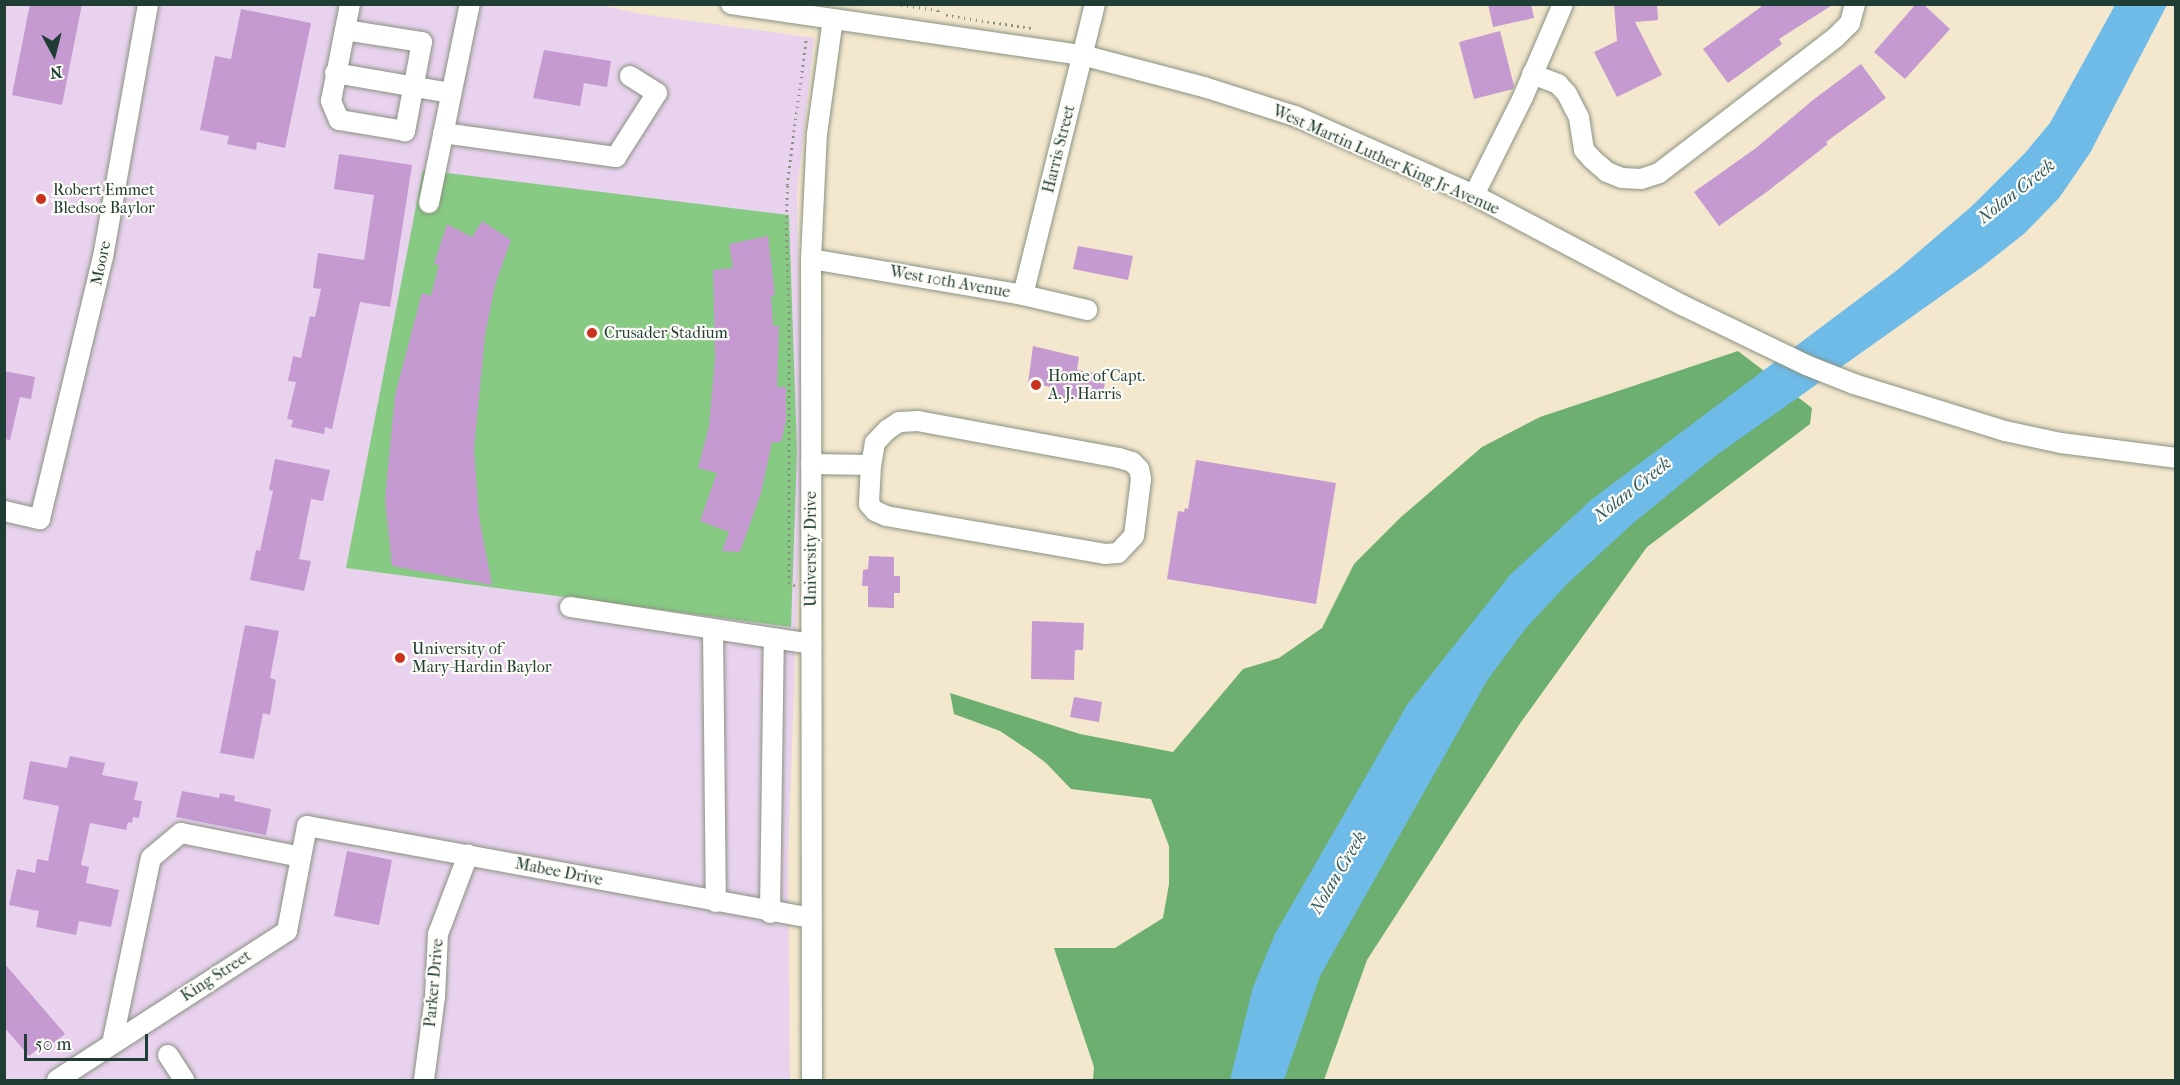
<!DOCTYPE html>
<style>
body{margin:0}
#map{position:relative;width:2180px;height:1085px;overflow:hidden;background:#f3e7ce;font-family:"IM FELL French Canon",serif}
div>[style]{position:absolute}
.built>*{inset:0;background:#e8d2ee}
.green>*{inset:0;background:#87ca83}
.forest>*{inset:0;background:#6dae71}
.water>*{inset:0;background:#6ebbe8}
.building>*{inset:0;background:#c49ad1}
.path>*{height:3px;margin-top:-1.5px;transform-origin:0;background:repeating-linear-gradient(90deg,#899281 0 1.5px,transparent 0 6px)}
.roads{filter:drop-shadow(0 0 2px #899281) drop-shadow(0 0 2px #899281)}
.minor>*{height:20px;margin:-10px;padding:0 10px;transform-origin:10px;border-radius:10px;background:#fff}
.dots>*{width:16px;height:16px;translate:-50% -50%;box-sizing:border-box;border:3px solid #fdfcf7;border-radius:50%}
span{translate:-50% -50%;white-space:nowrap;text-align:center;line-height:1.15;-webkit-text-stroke:4.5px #fdfcf7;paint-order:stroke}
.street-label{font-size:16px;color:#1f3d34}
.poi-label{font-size:16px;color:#1f3d34}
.left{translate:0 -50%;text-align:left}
.water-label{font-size:18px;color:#335c61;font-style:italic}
.frame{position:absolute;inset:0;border:6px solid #1f3d34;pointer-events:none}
.north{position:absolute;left:24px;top:24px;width:60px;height:60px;-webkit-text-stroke:4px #fdfcf7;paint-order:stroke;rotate:173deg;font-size:16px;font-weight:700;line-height:24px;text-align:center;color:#1f3d34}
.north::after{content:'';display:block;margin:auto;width:21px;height:27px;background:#1f3d34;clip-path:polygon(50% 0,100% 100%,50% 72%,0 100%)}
.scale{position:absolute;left:24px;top:1034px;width:124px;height:27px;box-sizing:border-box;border:3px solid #1f3d34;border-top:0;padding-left:8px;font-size:18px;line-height:21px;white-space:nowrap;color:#1f3d34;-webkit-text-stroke:4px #fdfcf7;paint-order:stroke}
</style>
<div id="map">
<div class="built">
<i style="clip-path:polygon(595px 4px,641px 14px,814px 38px,797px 193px,802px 455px,788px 861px,790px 1080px,5px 1080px,5px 5px)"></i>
</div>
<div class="green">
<i style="clip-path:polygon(423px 170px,789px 215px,797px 451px,791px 627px,346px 568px)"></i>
</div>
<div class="forest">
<i style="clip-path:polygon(1738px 351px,1812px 408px,1810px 424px,1647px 547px,1519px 725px,1367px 960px,1324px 1080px,1093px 1080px,1094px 1067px,1054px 948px,1115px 948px,1163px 918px,1169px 884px,1169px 846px,1151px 799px,1071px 789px,1046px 763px,1030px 751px,1000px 731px,954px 714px,950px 693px,1080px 734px,1173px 752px,1243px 669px,1279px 658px,1322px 628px,1354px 564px,1400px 518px,1482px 447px,1540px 417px)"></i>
</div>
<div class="water">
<i style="clip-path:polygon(2115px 5px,2167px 5px,2090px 153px,2059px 198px,2025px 233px,1982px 267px,1714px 457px,1631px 525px,1568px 583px,1526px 628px,1488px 679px,1320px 976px,1284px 1080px,1230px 1080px,1253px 987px,1275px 934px,1407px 705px,1510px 575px,1591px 500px,1896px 271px,1972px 206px,2025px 153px,2050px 123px)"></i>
</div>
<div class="building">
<i style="clip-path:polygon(30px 4px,82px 4px,62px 105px,12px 95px)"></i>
<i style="clip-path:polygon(1488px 4px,1531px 4px,1534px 18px,1493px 27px)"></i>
<i style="clip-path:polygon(1614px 4px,1657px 4px,1658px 20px,1635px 22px,1662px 75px,1617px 97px,1594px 52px,1617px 41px)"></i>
<i style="clip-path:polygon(1765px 4px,1834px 4px,1779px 39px,1782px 44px,1728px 83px,1703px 49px)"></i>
<i style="clip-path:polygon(1916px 4px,1923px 4px,1950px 29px,1905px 79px,1874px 52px)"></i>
<i style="clip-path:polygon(241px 9px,311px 23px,285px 148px,257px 142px,256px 150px,227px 144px,229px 136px,200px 130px,215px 56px,231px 59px)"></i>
<i style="clip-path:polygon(1500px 31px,1514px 86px,1513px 89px,1474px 99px,1459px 42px)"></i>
<i style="clip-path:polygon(544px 50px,611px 61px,607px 87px,584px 83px,580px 106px,533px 98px)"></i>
<i style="clip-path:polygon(1861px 64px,1886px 98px,1826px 142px,1828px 144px,1768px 191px,1719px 226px,1694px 192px,1756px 148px,1813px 100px)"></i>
<i style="clip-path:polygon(339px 154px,412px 165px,390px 307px,360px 302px,332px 429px,325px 427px,324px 434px,291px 427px,293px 420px,287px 419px,296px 382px,288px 381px,293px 356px,301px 358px,310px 316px,315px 317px,321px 289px,313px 288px,318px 253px,364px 260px,374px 195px,334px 189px)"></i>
<i style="clip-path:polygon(482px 221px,511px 240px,495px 285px,485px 335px,474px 449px,479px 517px,492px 585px,392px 566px,385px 499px,395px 395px,422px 293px,431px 296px,439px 265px,434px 264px,447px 224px,472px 237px)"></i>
<i style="clip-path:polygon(768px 236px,775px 295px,771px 296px,773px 326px,779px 326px,777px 387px,786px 387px,786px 421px,781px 442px,772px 442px,761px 493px,740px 552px,722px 551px,729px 532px,700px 521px,717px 473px,698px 468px,709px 426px,715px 358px,713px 270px,733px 268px,729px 244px)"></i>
<i style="clip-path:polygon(1078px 246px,1133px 256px,1128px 280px,1073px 269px)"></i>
<i style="clip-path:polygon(1033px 346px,1079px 357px,1077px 370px,1106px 375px,1103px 395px,1085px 392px,1083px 401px,1051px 396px,1052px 387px,1028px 383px)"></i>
<i style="clip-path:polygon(4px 371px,35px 377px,31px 399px,20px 397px,10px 440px,4px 439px)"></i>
<i style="clip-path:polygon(275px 459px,330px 470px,323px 501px,311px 499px,299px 559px,311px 561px,304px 591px,250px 580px,256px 550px,260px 551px,273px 491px,269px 490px)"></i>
<i style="clip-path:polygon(1196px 460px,1336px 483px,1316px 604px,1167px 579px,1178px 511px,1184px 512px,1185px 508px,1188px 509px)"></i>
<i style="clip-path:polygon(869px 556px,894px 557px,894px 576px,900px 576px,900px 593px,894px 593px,894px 608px,868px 607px,868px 586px,862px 586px,863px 570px,868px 569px)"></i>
<i style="clip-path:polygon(1032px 621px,1084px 623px,1083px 650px,1075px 650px,1074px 680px,1031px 679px)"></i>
<i style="clip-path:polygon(245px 625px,279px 631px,270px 678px,276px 680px,270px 715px,263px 713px,254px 759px,220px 753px)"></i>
<i style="clip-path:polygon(1074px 697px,1102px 702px,1099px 722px,1070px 717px)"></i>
<i style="clip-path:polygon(70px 756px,105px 763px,102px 775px,138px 782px,134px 800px,142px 801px,139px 818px,133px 817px,132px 823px,128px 822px,126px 830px,90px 823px,81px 865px,89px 867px,86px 883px,119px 890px,111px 927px,79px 921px,76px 935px,36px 927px,39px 911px,9px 905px,17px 869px,35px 873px,37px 859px,48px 861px,59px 806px,23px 799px,30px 761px,67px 768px)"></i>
<i style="clip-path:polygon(182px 791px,219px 798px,220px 793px,235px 796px,234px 801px,271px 809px,266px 835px,176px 817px)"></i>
<i style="clip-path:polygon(347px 851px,392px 860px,379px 925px,334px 916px)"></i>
<i style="clip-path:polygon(4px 963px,65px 1034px,46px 1049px,43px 1045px,29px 1056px,4px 1027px)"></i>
</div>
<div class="path">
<i style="left:895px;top:4px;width:43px;rotate:7.9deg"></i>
<i style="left:938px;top:10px;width:5px;rotate:79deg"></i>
<i style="left:946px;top:15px;width:86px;rotate:8.7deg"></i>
<i style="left:795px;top:585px;width:6px;rotate:-162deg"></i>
<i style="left:789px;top:583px;width:276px;rotate:-90deg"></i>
<i style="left:789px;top:307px;width:84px;rotate:-92deg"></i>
<i style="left:786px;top:223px;width:38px;rotate:-88deg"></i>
<i style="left:787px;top:185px;width:146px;rotate:-82.5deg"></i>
</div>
<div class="roads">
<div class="minor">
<i style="left:731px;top:4px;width:355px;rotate:8.3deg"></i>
<i style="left:1082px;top:55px;width:126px;rotate:14.7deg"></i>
<i style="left:1204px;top:87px;width:96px;rotate:17.7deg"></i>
<i style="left:1295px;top:116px;width:196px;rotate:23.8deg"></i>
<i style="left:1474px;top:195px;width:235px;rotate:27.9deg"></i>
<i style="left:1682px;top:305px;width:138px;rotate:25.8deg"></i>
<i style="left:1806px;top:365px;width:52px;rotate:21.6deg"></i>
<i style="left:1854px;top:384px;width:158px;rotate:17.3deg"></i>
<i style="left:2005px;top:431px;width:57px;rotate:12.1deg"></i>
<i style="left:2061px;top:443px;width:116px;rotate:7.4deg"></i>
<i style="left:345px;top:30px;width:78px;rotate:8.9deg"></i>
<i style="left:422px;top:42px;width:91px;rotate:100.8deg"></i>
<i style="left:405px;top:131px;width:67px;rotate:-170.5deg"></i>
<i style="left:339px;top:120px;width:21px;rotate:-113deg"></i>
<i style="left:331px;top:101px;width:99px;rotate:-78.9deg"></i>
<i style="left:335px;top:73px;width:118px;rotate:9.8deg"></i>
<i style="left:1532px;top:74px;width:28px;rotate:21deg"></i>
<i style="left:1558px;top:84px;width:13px;rotate:48deg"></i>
<i style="left:1567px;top:94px;width:27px;rotate:63deg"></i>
<i style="left:1579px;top:118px;width:32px;rotate:81deg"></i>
<i style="left:1584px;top:150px;width:12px;rotate:48deg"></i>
<i style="left:1592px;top:159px;width:20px;rotate:41deg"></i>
<i style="left:1607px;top:172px;width:16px;rotate:22deg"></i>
<i style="left:1622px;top:178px;width:19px;rotate:3deg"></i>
<i style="left:1641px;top:179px;width:19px;rotate:-18deg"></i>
<i style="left:1659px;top:173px;width:223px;rotate:-37.5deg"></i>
<i style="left:1836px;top:37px;width:20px;rotate:-45deg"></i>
<i style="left:1850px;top:23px;width:20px;rotate:-75deg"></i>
<i style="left:443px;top:133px;width:175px;rotate:7.9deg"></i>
<i style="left:616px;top:157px;width:76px;rotate:-57.4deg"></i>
<i style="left:657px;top:93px;width:32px;rotate:-148deg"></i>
<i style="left:1474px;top:195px;width:110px;rotate:-63.4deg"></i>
<i style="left:1523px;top:97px;width:101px;rotate:-66.7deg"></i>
<i style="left:429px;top:203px;width:203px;rotate:-78.4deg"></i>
<i style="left:811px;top:259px;width:215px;rotate:9.6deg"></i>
<i style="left:1023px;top:295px;width:66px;rotate:13.2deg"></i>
<i style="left:1023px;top:295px;width:300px;rotate:-76.1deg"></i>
<i style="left:811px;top:464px;width:60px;rotate:1deg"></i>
<i style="left:871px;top:465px;width:39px;rotate:93deg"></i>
<i style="left:869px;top:504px;width:9px;rotate:49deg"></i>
<i style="left:875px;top:511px;width:12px;rotate:24deg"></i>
<i style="left:886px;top:516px;width:222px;rotate:9.8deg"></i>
<i style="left:1105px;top:554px;width:13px;rotate:-4deg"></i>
<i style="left:1118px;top:553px;width:23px;rotate:-47deg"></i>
<i style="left:1134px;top:536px;width:57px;rotate:-83deg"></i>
<i style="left:1141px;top:479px;width:10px;rotate:-101deg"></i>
<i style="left:1139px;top:469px;width:10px;rotate:-135deg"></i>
<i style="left:1132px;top:462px;width:14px;rotate:-163deg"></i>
<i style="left:1119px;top:458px;width:204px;rotate:-169.6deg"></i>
<i style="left:918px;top:421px;width:19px;rotate:177deg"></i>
<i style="left:899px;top:422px;width:14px;rotate:146deg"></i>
<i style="left:887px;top:430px;width:18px;rotate:133deg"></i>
<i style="left:875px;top:443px;width:22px;rotate:100deg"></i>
<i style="left:4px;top:511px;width:37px;rotate:13deg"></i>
<i style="left:40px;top:519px;width:269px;rotate:-76.5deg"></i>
<i style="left:103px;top:257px;width:257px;rotate:-79.9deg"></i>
<i style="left:570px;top:607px;width:244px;rotate:8.7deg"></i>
<i style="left:713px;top:629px;width:273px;rotate:89.4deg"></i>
<i style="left:770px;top:913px;width:275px;rotate:-89.2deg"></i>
<i style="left:112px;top:1044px;width:190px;rotate:-78.2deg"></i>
<i style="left:151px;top:858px;width:39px;rotate:-40deg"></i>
<i style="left:181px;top:833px;width:122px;rotate:11.3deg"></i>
<i style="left:168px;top:1055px;width:30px;rotate:57deg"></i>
<i style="left:57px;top:1080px;width:274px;rotate:-32.9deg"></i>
<i style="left:287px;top:931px;width:107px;rotate:-79.2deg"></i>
<i style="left:307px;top:826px;width:512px;rotate:10.34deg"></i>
<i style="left:424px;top:1080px;width:84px;rotate:-82.5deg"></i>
<i style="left:435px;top:997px;width:63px;rotate:-87.3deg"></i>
<i style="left:438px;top:934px;width:85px;rotate:-69.2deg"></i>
<i style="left:812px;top:1080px;width:821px;rotate:-90.07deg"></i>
<i style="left:811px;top:259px;width:125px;rotate:-87.3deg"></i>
<i style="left:817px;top:134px;width:116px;rotate:-82.1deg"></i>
</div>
</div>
<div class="dots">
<i style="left:41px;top:199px;background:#c8321e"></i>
<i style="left:592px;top:333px;background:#c8321e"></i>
<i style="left:1036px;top:385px;background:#c8321e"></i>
<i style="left:400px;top:658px;background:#c8321e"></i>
</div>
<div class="street-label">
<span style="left:1059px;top:149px;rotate:-76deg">Harris Street</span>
<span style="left:1386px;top:160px;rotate:24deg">West Martin Luther King Jr Avenue</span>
<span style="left:101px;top:263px;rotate:-78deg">Moore</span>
<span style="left:950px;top:282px;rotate:10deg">West 10th Avenue</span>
<span style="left:811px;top:549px;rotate:-90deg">University Drive</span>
<span style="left:559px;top:872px;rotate:11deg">Mabee Drive</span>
<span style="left:216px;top:976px;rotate:-33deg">King Street</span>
<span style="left:434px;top:983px;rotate:-85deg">Parker Drive</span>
</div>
<div class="poi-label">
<span class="left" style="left:53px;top:199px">Robert Emmet<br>Bledsoe Baylor</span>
<span class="left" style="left:604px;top:333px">Crusader Stadium</span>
<span class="left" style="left:1048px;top:385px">Home of Capt.<br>A. J. Harris</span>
<span class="left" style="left:412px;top:658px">University of<br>Mary-Hardin Baylor</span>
</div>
<div class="water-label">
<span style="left:2017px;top:192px;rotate:-38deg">Nolan Creek</span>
<span style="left:1633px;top:490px;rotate:-38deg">Nolan Creek</span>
<span style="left:1339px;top:873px;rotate:-59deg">Nolan Creek</span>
</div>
<div class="frame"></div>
<div class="north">N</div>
<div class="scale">50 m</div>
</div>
